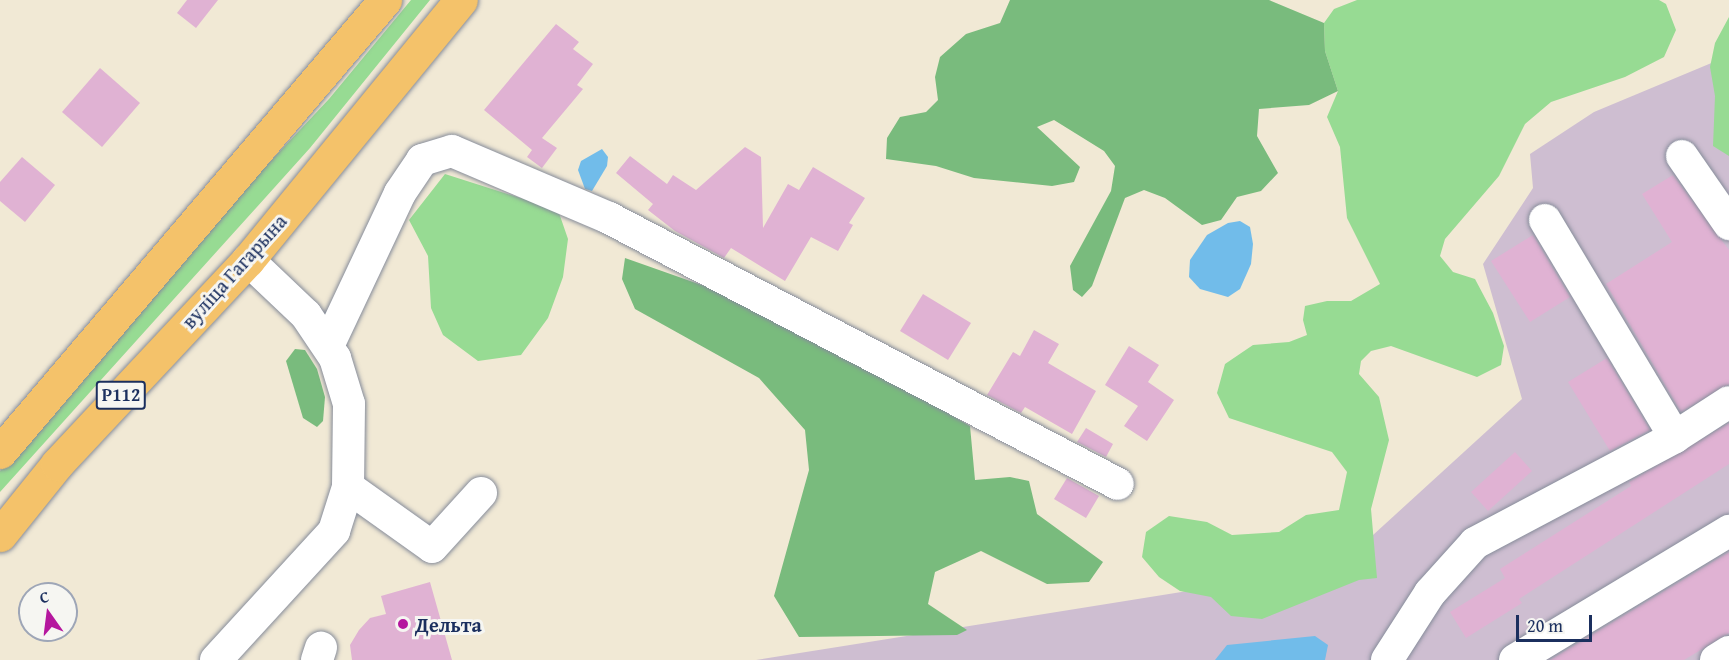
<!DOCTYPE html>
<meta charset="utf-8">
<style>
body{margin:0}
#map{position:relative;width:1729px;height:660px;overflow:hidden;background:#f1e9d5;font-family:"Gentium Book Plus",serif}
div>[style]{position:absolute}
.industrial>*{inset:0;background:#cebed1}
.green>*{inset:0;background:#97db93}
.forest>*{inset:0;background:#79bb7d}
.water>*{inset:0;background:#71bcea}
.building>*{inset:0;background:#e0b2d3}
.roads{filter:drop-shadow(0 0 2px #868c9a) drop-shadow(0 0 2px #868c9a)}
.minor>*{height:32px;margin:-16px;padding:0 16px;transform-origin:16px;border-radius:16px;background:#fff}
.major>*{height:33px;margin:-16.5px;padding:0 16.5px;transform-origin:16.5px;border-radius:16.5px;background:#f4c26a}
.dots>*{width:16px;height:16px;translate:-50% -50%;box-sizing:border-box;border:3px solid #f6f6f2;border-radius:50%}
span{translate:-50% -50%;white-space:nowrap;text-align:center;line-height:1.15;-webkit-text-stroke:6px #f6f6f2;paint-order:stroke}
.shield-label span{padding:2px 4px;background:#f6f6f2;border:2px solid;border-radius:4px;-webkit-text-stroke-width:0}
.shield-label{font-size:18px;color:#1b2f5e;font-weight:700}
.street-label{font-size:20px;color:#1b2f5e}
.poi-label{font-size:20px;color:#1b2f5e;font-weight:700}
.left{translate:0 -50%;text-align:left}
.north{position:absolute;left:18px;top:582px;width:60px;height:60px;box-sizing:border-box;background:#f6f6f2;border:2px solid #9ea6b7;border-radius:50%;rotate:346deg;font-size:16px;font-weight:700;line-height:24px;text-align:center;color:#1b2f5e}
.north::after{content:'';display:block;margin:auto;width:21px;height:27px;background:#b5179e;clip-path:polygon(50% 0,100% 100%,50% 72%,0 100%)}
.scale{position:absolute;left:1516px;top:615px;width:76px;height:27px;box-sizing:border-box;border:3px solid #1b2f5e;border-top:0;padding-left:8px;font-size:18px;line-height:21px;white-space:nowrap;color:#1b2f5e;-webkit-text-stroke:4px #f6f6f2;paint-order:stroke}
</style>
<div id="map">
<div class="industrial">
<i style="clip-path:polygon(1721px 59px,1729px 63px,1729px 660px,756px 660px,1338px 567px,1522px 399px,1483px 264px,1533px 188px,1530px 154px,1594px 112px)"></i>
</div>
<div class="green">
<i style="clip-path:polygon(411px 0,430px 0,310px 148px,0 492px,0 471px,250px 183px,329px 99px)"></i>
<i style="clip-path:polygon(1357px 0,1659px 0,1666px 4px,1676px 30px,1664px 57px,1625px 77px,1551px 102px,1525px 124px,1499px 176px,1445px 239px,1440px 256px,1453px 272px,1475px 279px,1493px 313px,1504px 346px,1501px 365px,1477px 377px,1391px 346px,1371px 351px,1361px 361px,1359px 374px,1379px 397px,1389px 440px,1371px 509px,1377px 578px,1359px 580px,1262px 619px,1231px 616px,1211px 597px,1180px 591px,1159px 577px,1142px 557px,1146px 532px,1169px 516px,1207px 522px,1232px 535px,1279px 532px,1306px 515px,1339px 510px,1347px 472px,1332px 452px,1229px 418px,1217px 393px,1225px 364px,1253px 345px,1289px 342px,1307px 335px,1303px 320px,1305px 306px,1327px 301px,1351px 301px,1380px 284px,1347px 218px,1340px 147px,1327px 117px,1338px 91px,1325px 51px,1324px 23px,1334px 9px)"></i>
<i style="clip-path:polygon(1729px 17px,1729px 156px,1713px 146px,1715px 96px,1710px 67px,1715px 43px)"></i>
<i style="clip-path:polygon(445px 174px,558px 210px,568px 239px,563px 277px,548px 318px,521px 355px,478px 361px,443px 335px,431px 308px,428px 256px,409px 220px)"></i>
</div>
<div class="forest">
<i style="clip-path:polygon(1010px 0,1269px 0,1324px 23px,1325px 51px,1338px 91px,1309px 105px,1259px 109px,1257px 136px,1278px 173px,1261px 191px,1237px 197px,1221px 220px,1202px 225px,1165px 198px,1144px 190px,1125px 198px,1092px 286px,1082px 297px,1073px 290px,1070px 266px,1111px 191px,1115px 166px,1104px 151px,1054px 120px,1037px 127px,1080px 167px,1074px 182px,1052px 186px,974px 178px,936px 166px,886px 159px,887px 138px,900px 117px,926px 112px,938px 100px,935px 77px,940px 57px,966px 34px,1000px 23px)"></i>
<i style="clip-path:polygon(625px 258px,767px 308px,970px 426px,975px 480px,1010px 477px,1029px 481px,1037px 514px,1103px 562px,1089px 582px,1047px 584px,981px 551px,935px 572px,928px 604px,967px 630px,957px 635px,799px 637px,774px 596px,809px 470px,805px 430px,759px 378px,635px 309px,622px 279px)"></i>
<i style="clip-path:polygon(295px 349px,305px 350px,317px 369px,325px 397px,323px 421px,317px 427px,303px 418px,286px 361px)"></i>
</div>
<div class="water">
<i style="clip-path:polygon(602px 149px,608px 157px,607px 166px,592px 191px,585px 189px,578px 170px,581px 161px)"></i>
<i style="clip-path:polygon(1240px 221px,1250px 227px,1253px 244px,1251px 264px,1240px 289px,1228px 297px,1200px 289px,1189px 277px,1190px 260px,1207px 235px,1228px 223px)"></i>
<i style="clip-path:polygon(1315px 636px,1328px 645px,1325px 660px,1215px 660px,1227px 645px)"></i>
</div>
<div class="building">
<i style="clip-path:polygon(187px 0,218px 0,196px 28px,177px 13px)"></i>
<i style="clip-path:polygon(556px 24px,579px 42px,573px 49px,593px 64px,577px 85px,583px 89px,542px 138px,557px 148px,542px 168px,527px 157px,532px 150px,484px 110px)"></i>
<i style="clip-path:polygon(100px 68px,140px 103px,102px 147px,62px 112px)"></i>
<i style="clip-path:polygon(745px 147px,761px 157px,763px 228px,788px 184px,799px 190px,813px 167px,865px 198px,849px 223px,853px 225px,838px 251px,811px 237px,785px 281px,731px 248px,724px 258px,675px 231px,648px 210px,653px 204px,616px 173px,630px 156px,667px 184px,673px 175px,696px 190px)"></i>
<i style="clip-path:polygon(22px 157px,55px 185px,25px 222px,0 201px,0 182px)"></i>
<i style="clip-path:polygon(1673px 175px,1729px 250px,1729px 384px,1681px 412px,1606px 284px,1672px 242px,1642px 194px)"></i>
<i style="clip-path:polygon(1533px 235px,1570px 297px,1530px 322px,1491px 261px)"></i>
<i style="clip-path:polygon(923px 294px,971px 323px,948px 360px,900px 331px)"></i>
<i style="clip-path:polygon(1034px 330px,1059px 344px,1048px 363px,1096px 391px,1072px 434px,1025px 407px,1021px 413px,987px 395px,1013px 352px,1020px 356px)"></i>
<i style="clip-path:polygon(1129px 346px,1159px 365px,1148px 382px,1174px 400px,1147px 441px,1124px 426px,1138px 406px,1105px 385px)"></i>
<i style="clip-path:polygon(1607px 358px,1650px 430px,1610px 451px,1568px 382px)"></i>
<i style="clip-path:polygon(1729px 423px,1729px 464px,1519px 599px,1522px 603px,1466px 638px,1450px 612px,1505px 578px,1500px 569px,1631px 486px,1629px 482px)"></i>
<i style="clip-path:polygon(1086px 428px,1113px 444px,1106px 457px,1077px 442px)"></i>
<i style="clip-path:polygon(1515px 452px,1532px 471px,1488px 511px,1471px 492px)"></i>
<i style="clip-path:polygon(1067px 478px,1099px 496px,1086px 518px,1054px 499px)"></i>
<i style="clip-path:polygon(1729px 552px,1729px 633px,1684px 660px,1550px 660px)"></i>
<i style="clip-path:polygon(430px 582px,452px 660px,352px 660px,350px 645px,359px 630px,370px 618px,386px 614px,381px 596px)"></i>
</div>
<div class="roads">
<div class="minor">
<i style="left:1682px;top:156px;width:83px;rotate:55.3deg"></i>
<i style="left:1545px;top:220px;width:253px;rotate:59.1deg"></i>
<i style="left:328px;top:346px;width:169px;rotate:-64.8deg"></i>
<i style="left:400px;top:193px;width:40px;rotate:-56deg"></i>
<i style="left:422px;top:160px;width:31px;rotate:-17deg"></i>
<i style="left:452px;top:151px;width:171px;rotate:23.1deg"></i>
<i style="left:609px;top:218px;width:574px;rotate:27.59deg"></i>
<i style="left:348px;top:487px;width:103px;rotate:35.5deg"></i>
<i style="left:432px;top:547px;width:73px;rotate:-47.8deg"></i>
<i style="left:216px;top:660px;width:175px;rotate:-47.5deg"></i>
<i style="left:334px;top:531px;width:46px;rotate:-72.3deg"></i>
<i style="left:348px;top:487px;width:83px;rotate:-89.3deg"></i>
<i style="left:349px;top:404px;width:48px;rotate:-106.9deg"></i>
<i style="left:335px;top:358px;width:52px;rotate:-124deg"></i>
<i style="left:306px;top:315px;width:80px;rotate:-136.5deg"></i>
<i style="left:317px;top:660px;width:13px;rotate:-72deg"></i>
<i style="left:1387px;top:660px;width:80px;rotate:-57.3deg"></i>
<i style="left:1430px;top:593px;width:67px;rotate:-48deg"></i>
<i style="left:1475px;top:543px;width:226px;rotate:-27.9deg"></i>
<i style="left:1675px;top:437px;width:64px;rotate:-32.9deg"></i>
<i style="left:1515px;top:660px;width:250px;rotate:-31.1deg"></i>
<i style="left:1716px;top:660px;width:15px;rotate:-32deg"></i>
</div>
<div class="major">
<i style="left:0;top:452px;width:594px;rotate:-49.58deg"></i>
<i style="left:0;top:535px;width:91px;rotate:-51.2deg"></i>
<i style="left:57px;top:464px;width:279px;rotate:-46.9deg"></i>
<i style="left:248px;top:260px;width:336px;rotate:-50.7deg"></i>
</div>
</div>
<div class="dots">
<i style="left:403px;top:624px;background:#b5179e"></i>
</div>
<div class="shield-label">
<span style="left:121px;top:395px">Р112</span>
</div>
<div class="street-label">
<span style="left:234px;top:271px;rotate:-48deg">вуліца Гагарына</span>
</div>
<div class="poi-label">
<span class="left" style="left:415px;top:624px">Дельта</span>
</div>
<div class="north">С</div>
<div class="scale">20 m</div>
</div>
